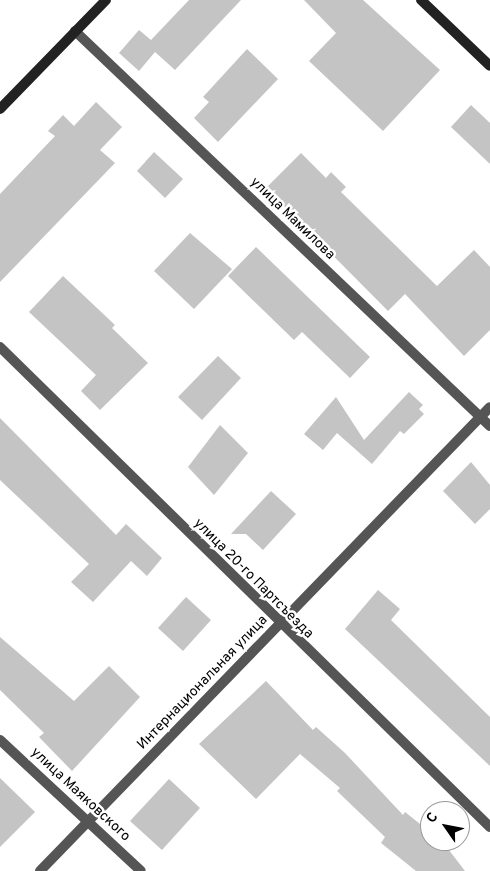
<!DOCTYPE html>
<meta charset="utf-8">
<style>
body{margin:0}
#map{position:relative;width:490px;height:871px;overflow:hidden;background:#fff;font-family:Overpass,sans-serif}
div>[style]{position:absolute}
.building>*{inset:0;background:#c4c4c4}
.street>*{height:10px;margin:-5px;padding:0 5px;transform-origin:5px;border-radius:5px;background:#555}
.secondary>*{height:10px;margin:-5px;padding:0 5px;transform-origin:5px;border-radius:5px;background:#222}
span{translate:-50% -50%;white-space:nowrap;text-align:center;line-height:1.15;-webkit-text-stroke:5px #fff;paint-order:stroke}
.street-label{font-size:14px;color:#000}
.north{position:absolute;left:420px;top:801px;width:50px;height:50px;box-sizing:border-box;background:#fff;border:1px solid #999;border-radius:50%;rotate:303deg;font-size:14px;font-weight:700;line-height:20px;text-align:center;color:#000}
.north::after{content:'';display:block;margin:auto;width:18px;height:22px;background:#000;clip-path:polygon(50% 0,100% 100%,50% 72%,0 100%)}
</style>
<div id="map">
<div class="building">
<i style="clip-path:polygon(189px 0,241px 0,175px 70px,155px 52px,139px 71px,119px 53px,139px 30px,151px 40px)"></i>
<i style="clip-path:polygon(304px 0,363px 0,440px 70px,383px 131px,309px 61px,336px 33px)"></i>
<i style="clip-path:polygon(247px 49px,278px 79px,218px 142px,194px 118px,209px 102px,203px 97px)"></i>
<i style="clip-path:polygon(96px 102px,122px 127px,100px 150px,115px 163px,0 282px,0 194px,55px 136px,48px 131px,63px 115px,74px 126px)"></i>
<i style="clip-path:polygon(471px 105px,490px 123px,490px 164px,451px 127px)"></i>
<i style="clip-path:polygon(154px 152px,183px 179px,165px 198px,137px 171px)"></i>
<i style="clip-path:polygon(301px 153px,326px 178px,331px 172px,346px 187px,341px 192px,437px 286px,474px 250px,490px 267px,490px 330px,464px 356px,405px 294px,388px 311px,266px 188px)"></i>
<i style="clip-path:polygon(190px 233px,232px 269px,194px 309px,154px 271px)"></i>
<i style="clip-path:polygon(256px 247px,370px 357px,350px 378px,302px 332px,294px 340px,228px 276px)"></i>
<i style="clip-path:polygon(63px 276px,115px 325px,112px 328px,148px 363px,100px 410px,81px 391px,96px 375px,29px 312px)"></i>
<i style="clip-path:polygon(218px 356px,241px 378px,202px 420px,178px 397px)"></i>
<i style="clip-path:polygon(409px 392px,423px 405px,419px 409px,424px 414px,404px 434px,400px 431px,372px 464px,337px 433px,323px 450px,304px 434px,336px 397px,364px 440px)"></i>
<i style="clip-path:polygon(0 418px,116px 535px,126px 524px,162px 558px,147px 576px,131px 561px,93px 602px,71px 582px,89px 564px,0 480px)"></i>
<i style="clip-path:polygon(220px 425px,248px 453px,214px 495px,188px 467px)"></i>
<i style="clip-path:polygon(471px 462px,490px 485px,490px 509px,475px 524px,443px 491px)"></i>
<i style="clip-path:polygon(271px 491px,296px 514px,263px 550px,246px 534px,231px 534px)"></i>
<i style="clip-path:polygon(378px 590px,400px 609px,391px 620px,490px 717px,490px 766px,345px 629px)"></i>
<i style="clip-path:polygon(186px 597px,211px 620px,183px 651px,158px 628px)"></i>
<i style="clip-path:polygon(0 637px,74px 701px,109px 666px,140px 697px,72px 771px,39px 737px,44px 733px,0 690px)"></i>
<i style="clip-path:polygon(266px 681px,313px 730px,316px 727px,345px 753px,403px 815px,405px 812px,430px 832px,430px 841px,442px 841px,465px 871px,416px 871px,381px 843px,385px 837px,337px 791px,340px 788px,300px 754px,256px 799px,199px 744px)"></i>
<i style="clip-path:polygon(0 778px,35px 812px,0 847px)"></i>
<i style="clip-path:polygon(169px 779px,200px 808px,162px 850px,130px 821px)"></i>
</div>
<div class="street">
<i style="left:75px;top:31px;width:573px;rotate:43.59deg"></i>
<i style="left:0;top:347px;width:686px;rotate:44.41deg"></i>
<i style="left:0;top:740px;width:192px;rotate:42.9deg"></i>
<i style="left:40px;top:871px;width:646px;rotate:-45.88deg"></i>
</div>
<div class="secondary">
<i style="left:421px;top:0;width:95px;rotate:43.7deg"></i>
<i style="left:0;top:109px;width:152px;rotate:-45.8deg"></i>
</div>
<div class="street-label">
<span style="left:292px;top:219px;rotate:44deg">улица Мамилова</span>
<span style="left:253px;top:579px;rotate:45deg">улица 20-го Партсъезда</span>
<span style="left:203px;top:683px;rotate:-46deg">Интернациональная улица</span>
<span style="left:80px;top:795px;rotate:43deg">улица Маяковского</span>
</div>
<div class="north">С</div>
</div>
